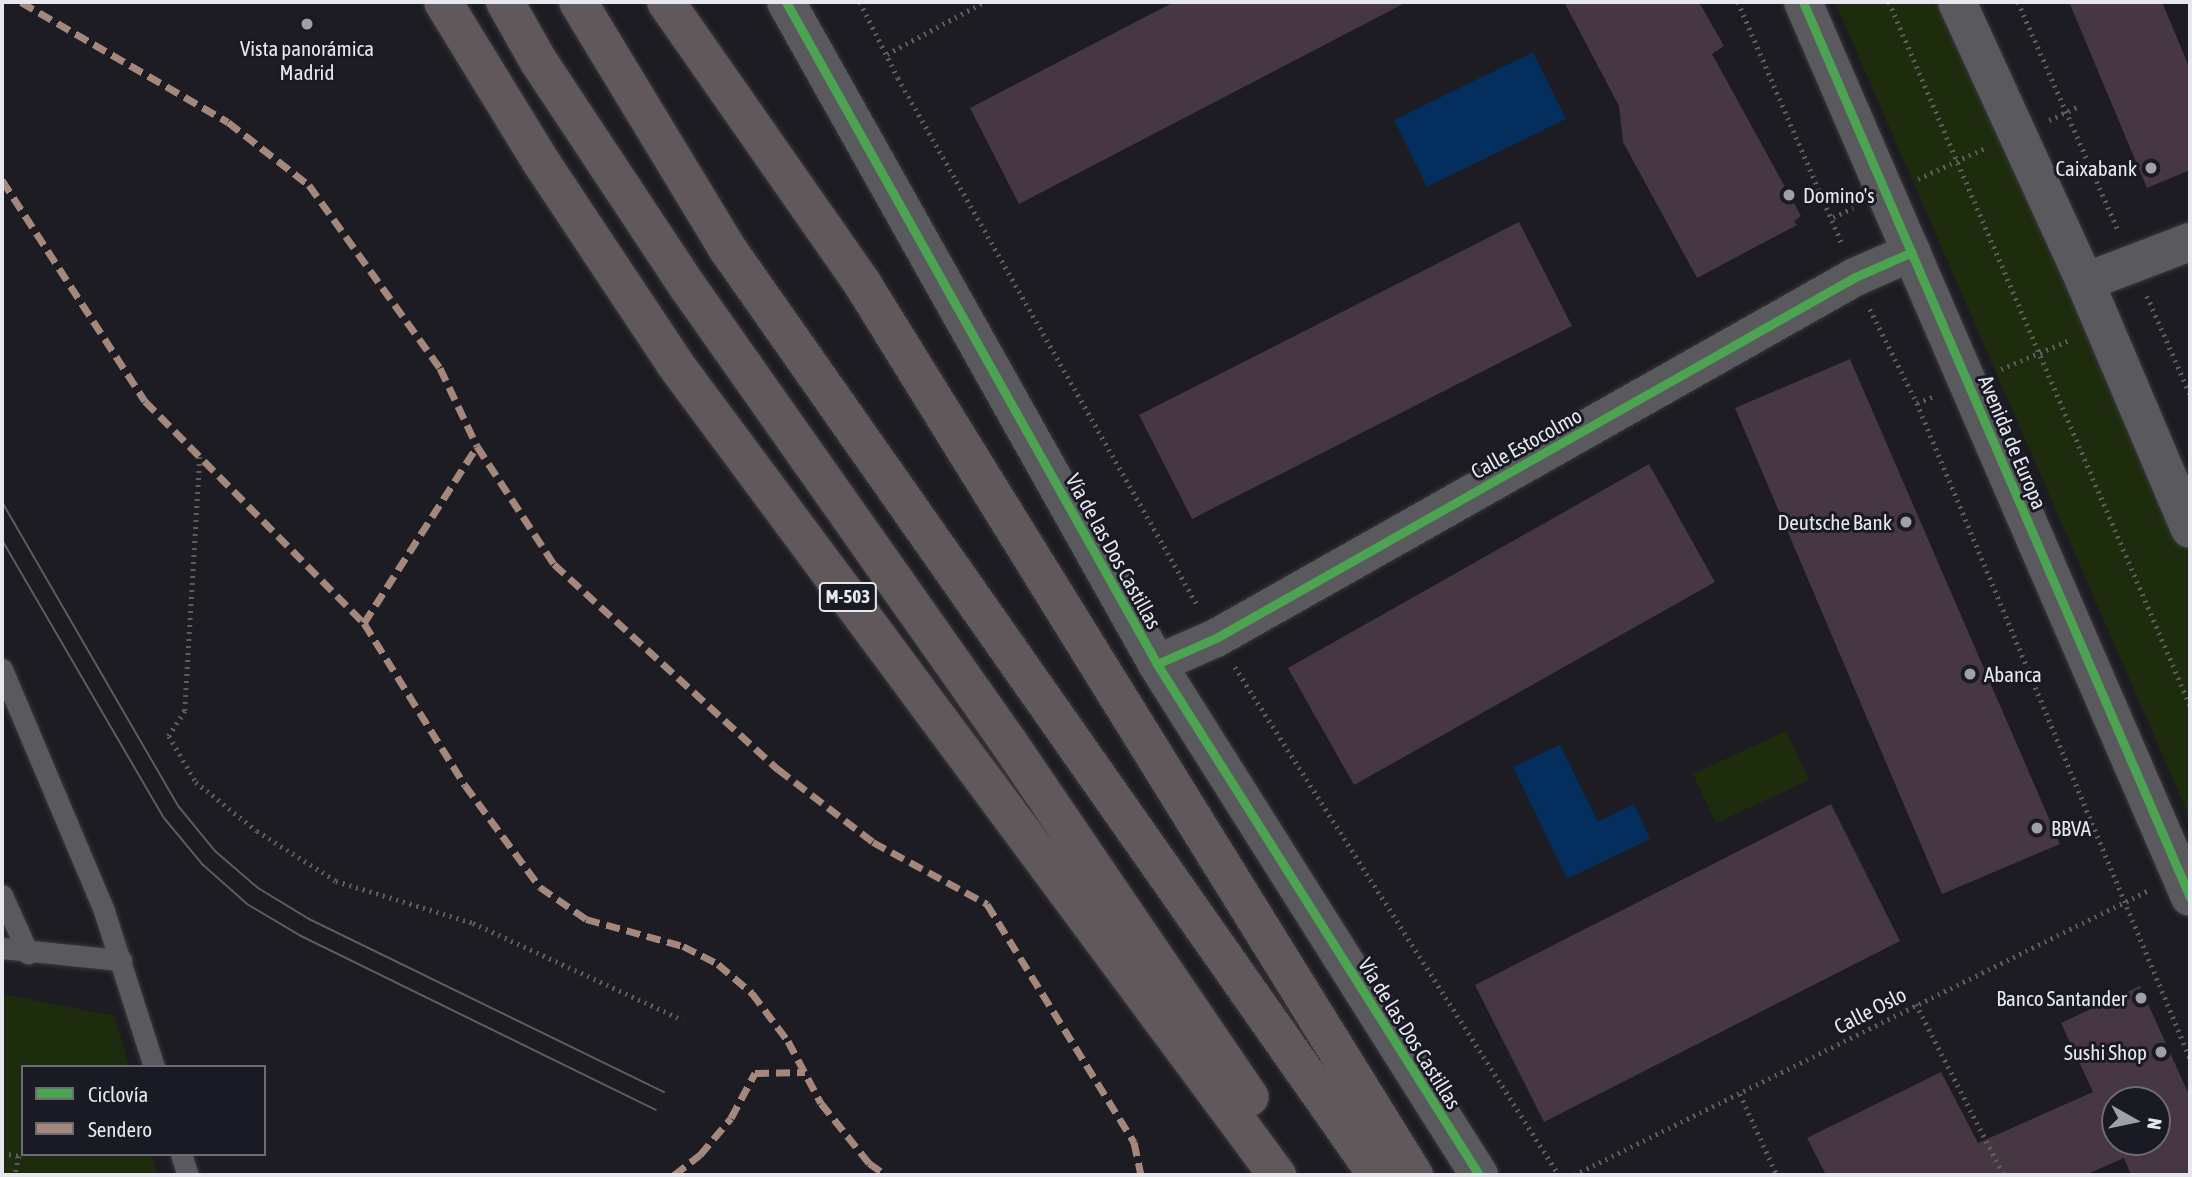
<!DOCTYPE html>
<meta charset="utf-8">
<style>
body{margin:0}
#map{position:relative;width:2192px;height:1177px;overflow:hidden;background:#1c1c22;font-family:"Asap Condensed",sans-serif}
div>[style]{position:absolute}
.green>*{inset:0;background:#1d2c0c}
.water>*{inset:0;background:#032e5d}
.building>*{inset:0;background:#473742}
.path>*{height:4.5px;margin-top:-2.25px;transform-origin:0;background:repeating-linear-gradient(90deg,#5d5d60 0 2px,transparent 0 7px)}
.roads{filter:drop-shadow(0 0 2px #38383c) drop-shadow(0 0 2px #38383c)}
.lane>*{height:21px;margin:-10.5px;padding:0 10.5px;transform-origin:10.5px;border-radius:10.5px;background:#59595e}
.street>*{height:38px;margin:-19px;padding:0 19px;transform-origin:19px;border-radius:19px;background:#59595e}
.secondary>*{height:38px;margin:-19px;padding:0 19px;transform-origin:19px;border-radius:19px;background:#59595e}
.highway>*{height:38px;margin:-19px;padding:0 19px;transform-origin:19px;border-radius:19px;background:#60585b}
.tram>*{height:2px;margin:-1px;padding:0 1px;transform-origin:1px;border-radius:1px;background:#5c5c61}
.quiet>*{height:7px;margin-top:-3.5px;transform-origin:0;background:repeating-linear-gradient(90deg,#a5887d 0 14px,transparent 0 21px)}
.cycleway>*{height:9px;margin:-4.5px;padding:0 4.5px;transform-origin:4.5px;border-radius:4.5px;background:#4ca352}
.dots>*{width:19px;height:19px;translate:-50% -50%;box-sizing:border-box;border:4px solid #1a1a24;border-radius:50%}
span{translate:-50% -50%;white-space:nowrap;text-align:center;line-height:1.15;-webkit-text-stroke:6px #1a1a24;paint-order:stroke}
.shield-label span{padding:2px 5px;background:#1a1a24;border:2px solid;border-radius:5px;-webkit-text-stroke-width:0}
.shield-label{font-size:19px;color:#e7e8ef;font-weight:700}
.poi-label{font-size:21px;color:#e7e8ef}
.right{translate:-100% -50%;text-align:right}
.left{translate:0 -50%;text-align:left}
.street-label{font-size:21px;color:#e7e8ef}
.frame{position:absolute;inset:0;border:4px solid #e7e8ef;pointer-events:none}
.legend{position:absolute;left:21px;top:1065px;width:245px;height:91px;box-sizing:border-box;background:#1a1a24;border:2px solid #6c6c75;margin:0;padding:9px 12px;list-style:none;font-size:21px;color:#e7e8ef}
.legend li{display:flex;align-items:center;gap:14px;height:35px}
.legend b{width:35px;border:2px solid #6c6c75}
.north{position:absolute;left:2101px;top:1086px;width:70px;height:70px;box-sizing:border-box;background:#1a1a24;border:2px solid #6c6c75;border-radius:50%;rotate:99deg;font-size:19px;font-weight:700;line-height:28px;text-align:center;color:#e7e8ef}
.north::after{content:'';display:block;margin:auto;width:24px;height:32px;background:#a0a1a7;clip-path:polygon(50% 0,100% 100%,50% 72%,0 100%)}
</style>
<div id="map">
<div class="green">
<i style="clip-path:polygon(1835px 2px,1942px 2px,2137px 427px,2190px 558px,2190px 818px)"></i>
<i style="clip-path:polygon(1786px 731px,1809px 780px,1716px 823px,1693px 774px)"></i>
<i style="clip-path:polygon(2px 994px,115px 1016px,129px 1067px,23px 1067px,23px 1154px,151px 1154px,157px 1175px,4px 1175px)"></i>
</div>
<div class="water">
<i style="clip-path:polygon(1533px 52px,1566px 119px,1427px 187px,1394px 120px)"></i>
<i style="clip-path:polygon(1560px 745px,1598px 822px,1634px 804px,1650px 839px,1567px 879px,1513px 767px)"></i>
</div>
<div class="building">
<i style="clip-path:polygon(1174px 2px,1407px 2px,1019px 204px,970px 108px)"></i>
<i style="clip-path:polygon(1564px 2px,1699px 2px,1724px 46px,1712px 54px,1801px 216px,1794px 221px,1797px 225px,1697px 278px,1623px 142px,1619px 106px)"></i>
<i style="clip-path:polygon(2069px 2px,2162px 2px,2190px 69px,2190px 170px,2147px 188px)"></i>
<i style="clip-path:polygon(1519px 222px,1572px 326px,1192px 519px,1139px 415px)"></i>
<i style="clip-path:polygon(1850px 359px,2060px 844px,1942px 894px,1735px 408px)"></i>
<i style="clip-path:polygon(1649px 464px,1715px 582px,1354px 785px,1288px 668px)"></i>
<i style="clip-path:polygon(1831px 804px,1900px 941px,1544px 1122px,1475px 985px)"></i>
<i style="clip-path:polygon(evenodd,2140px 986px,2190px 1097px,2190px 1175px,2131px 1175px,2124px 1158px,2085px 1175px,1826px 1175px,1807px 1138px,1941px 1072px,1978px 1143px,2093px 1092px,2061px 1023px,2140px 986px,2115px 1100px,2157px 1100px,2157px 1142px,2115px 1142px,2115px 1100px)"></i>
</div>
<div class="path">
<i style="left:860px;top:2px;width:85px;rotate:63.4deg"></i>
<i style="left:898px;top:78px;width:607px;rotate:60.4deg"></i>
<i style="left:1738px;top:2px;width:262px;rotate:66.7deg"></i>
<i style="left:1889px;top:2px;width:765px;rotate:66.82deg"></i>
<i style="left:2018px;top:2px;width:249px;rotate:66.3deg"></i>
<i style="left:887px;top:54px;width:110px;rotate:-28.2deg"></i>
<i style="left:2049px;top:120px;width:31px;rotate:-25deg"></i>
<i style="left:1918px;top:179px;width:72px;rotate:-24.8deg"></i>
<i style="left:1833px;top:217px;width:22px;rotate:-24deg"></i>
<i style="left:2147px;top:296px;width:107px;rotate:66.3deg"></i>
<i style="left:1870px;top:309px;width:105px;rotate:63.4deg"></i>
<i style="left:1917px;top:403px;width:710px;rotate:67.37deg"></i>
<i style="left:2001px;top:369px;width:75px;rotate:-22.8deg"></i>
<i style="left:1917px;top:403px;width:18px;rotate:-22deg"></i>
<i style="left:200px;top:457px;width:254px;rotate:93.4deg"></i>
<i style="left:185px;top:711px;width:30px;rotate:123deg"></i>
<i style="left:169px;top:736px;width:53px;rotate:59.6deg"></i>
<i style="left:196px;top:782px;width:78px;rotate:38.8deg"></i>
<i style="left:257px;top:831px;width:93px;rotate:32.3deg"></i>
<i style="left:336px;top:881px;width:143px;rotate:17deg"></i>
<i style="left:473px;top:923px;width:231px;rotate:24.8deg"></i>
<i style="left:1235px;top:667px;width:603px;rotate:57.47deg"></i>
<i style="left:1916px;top:1004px;width:192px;rotate:62.8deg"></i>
<i style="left:1740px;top:1094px;width:89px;rotate:65.4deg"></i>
<i style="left:2px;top:1153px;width:17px;rotate:10deg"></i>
<i style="left:19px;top:1156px;width:19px;rotate:102deg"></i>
<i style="left:1574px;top:1175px;width:640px;rotate:-26.36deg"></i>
</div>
<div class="roads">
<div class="lane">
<i style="left:2px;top:669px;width:263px;rotate:67.1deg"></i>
<i style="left:104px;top:911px;width:164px;rotate:72.2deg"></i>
<i style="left:2px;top:895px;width:64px;rotate:65.9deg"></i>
<i style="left:2px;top:948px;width:120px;rotate:5.8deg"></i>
<i style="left:181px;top:1154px;width:22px;rotate:72deg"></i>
</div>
<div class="street">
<i style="left:786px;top:2px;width:759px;rotate:60.73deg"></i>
<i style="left:1157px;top:664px;width:604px;rotate:57.78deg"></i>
<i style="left:2085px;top:282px;width:112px;rotate:-20.9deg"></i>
<i style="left:1157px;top:664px;width:64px;rotate:-23.8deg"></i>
<i style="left:1216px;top:638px;width:734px;rotate:-29.46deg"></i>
<i style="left:1855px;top:277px;width:62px;rotate:-23.7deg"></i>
</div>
<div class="secondary">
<i style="left:1803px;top:2px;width:975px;rotate:66.62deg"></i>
<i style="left:1957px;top:2px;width:308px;rotate:65.4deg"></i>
<i style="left:2085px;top:282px;width:268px;rotate:67deg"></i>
</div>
<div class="highway">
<i style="left:443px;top:2px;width:188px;rotate:58.5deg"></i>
<i style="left:541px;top:162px;width:242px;rotate:56.4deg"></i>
<i style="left:675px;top:364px;width:1010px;rotate:53.41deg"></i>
<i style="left:505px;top:2px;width:69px;rotate:60.5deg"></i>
<i style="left:539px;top:62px;width:270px;rotate:56.5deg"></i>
<i style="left:688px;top:287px;width:558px;rotate:54.86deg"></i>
<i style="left:1009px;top:743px;width:428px;rotate:55.8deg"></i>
<i style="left:578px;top:2px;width:291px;rotate:58.8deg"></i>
<i style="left:729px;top:251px;width:1129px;rotate:54.96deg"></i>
<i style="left:666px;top:2px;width:343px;rotate:55.1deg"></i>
<i style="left:862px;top:283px;width:1049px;rotate:58.25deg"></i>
</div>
</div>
<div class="tram">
<i style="left:2px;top:502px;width:353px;rotate:59.9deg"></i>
<i style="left:179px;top:807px;width:57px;rotate:50.7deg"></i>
<i style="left:215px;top:851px;width:57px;rotate:40.7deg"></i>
<i style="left:258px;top:888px;width:60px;rotate:31.3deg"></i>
<i style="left:309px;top:919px;width:395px;rotate:26deg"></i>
<i style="left:2px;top:540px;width:322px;rotate:59.8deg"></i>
<i style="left:164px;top:818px;width:60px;rotate:50.4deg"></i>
<i style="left:202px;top:864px;width:60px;rotate:41.6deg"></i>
<i style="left:247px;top:904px;width:63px;rotate:30.7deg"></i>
<i style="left:301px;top:936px;width:395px;rotate:26.1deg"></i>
</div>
<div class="quiet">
<i style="left:21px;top:2px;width:239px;rotate:30.1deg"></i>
<i style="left:228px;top:122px;width:103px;rotate:37.9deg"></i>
<i style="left:309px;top:185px;width:225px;rotate:54.4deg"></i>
<i style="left:440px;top:368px;width:86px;rotate:64.6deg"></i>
<i style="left:477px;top:446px;width:141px;rotate:56.9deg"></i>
<i style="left:554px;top:564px;width:304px;rotate:42.5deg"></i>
<i style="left:778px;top:769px;width:120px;rotate:37.5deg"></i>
<i style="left:873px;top:842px;width:130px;rotate:28.5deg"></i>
<i style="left:987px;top:904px;width:280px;rotate:58.3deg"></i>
<i style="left:1134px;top:1142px;width:34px;rotate:78deg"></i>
<i style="left:2px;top:180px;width:263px;rotate:57.1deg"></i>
<i style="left:145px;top:401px;width:312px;rotate:45.4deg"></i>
<i style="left:364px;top:623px;width:191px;rotate:58.1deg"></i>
<i style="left:465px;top:785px;width:127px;rotate:53.7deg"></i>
<i style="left:540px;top:887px;width:56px;rotate:34.8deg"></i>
<i style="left:586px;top:919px;width:101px;rotate:15.6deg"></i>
<i style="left:683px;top:946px;width:39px;rotate:27deg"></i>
<i style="left:718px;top:964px;width:45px;rotate:40.5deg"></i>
<i style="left:752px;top:993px;width:60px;rotate:53.1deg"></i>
<i style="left:788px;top:1041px;width:70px;rotate:62deg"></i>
<i style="left:821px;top:1103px;width:77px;rotate:51.3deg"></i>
<i style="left:869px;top:1163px;width:21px;rotate:35deg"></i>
<i style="left:364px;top:623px;width:210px;rotate:-57.4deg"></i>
<i style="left:674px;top:1175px;width:33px;rotate:-38deg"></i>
<i style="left:700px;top:1155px;width:48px;rotate:-50deg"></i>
<i style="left:731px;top:1118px;width:51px;rotate:-61.9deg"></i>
<i style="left:755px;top:1073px;width:50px;rotate:-1.1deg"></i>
</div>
<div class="cycleway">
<i style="left:786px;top:2px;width:759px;rotate:60.73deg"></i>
<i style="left:1157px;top:664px;width:604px;rotate:57.78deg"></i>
<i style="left:1803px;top:2px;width:975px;rotate:66.62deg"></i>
<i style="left:1157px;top:664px;width:64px;rotate:-23.8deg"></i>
<i style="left:1216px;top:638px;width:734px;rotate:-29.46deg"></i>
<i style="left:1855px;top:277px;width:62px;rotate:-23.7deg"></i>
</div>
<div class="dots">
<i style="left:307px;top:24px;background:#a0a1a7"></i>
<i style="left:2151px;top:168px;background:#a0a1a7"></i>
<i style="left:1789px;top:195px;background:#a0a1a7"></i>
<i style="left:1906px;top:522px;background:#a0a1a7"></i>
<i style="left:1970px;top:674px;background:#a0a1a7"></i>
<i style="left:2037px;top:828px;background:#a0a1a7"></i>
<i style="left:2141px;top:998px;background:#a0a1a7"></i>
<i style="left:2161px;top:1052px;background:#a0a1a7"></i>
</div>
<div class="shield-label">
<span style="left:848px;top:597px">M-503</span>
</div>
<div class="poi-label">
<span style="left:307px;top:60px">Vista panorámica<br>Madrid</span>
<span class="right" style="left:2137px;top:168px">Caixabank</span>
<span class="left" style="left:1803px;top:195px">Domino's</span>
<span class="right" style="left:1892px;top:522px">Deutsche Bank</span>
<span class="left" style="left:1984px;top:674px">Abanca</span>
<span class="left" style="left:2051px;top:828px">BBVA</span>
<span class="right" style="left:2127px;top:998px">Banco Santander</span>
<span class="right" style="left:2147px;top:1052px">Sushi Shop</span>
</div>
<div class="street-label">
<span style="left:2013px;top:442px;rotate:67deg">Avenida de Europa</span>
<span style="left:1526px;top:443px;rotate:-29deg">Calle Estocolmo</span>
<span style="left:1114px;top:551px;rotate:61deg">Vía de las Dos Castillas</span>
<span style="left:1870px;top:1010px;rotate:-27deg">Calle Oslo</span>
<span style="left:1410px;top:1033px;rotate:58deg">Vía de las Dos Castillas</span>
</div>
<div class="frame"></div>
<ul class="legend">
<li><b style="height:9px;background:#4ca352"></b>Ciclovía</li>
<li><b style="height:9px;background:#a5887d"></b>Sendero</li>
</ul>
<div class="north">N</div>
</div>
